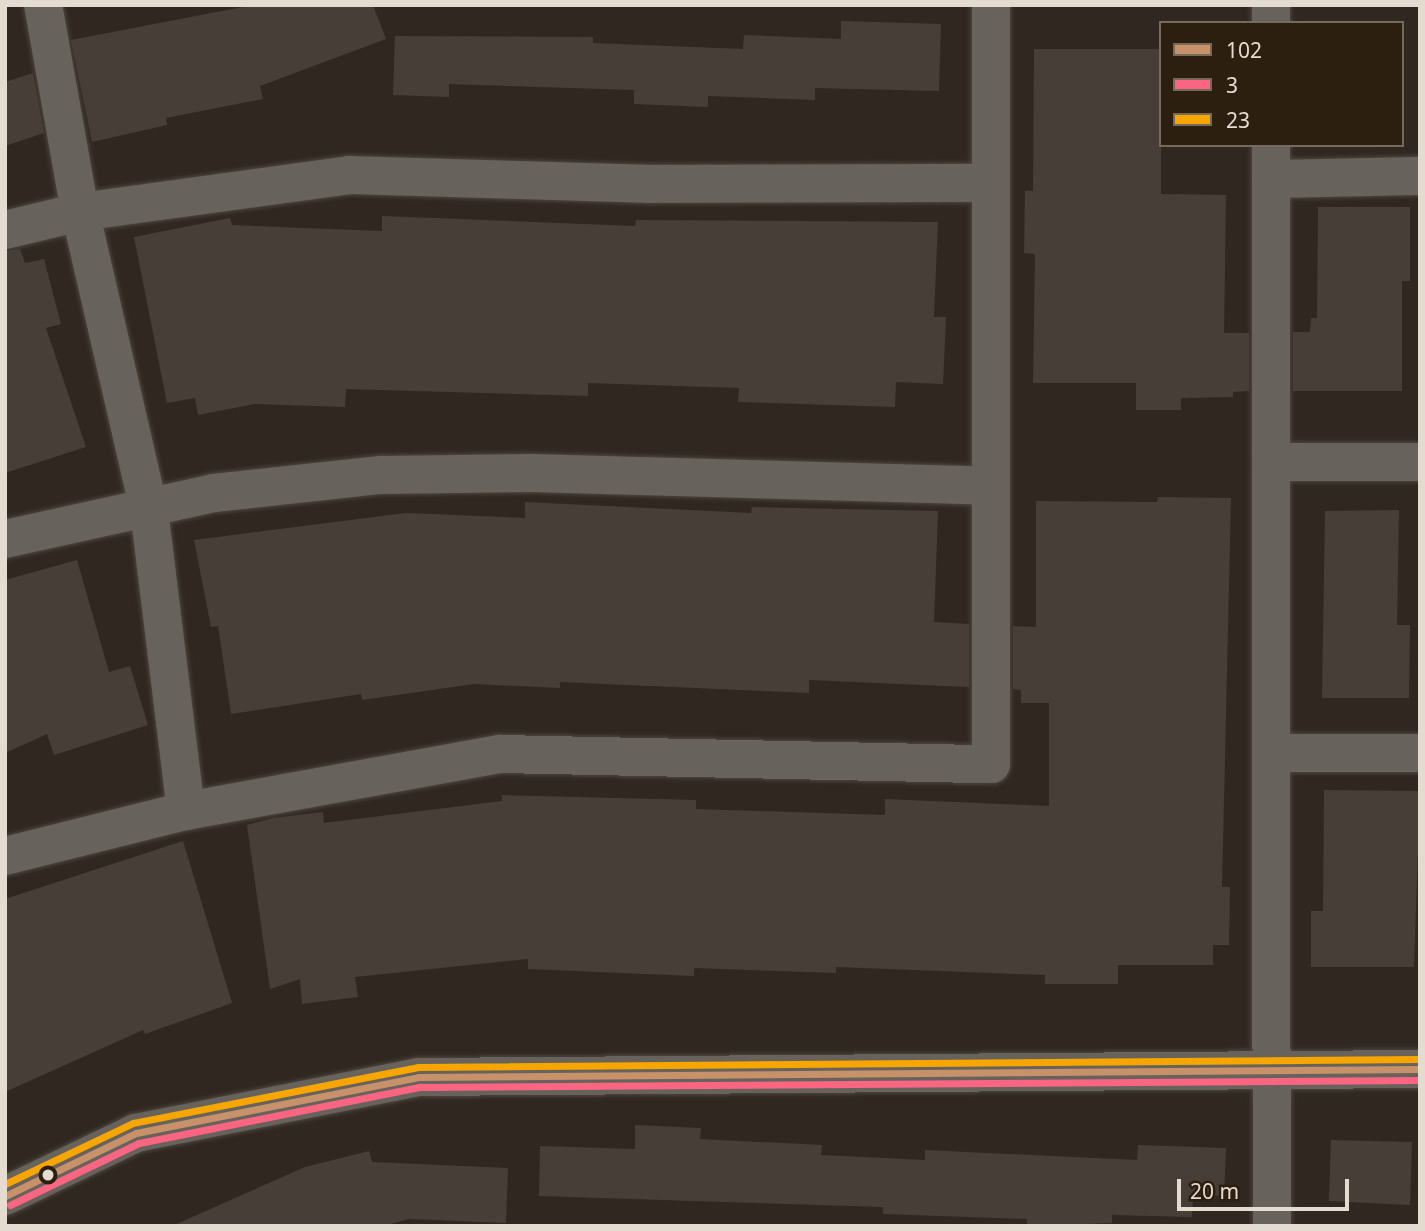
<!DOCTYPE html>
<style>
body{margin:0}
#map{position:relative;width:1425px;height:1231px;overflow:hidden;background:#302820;font-family:"Noto Sans",sans-serif}
div>[style]{position:absolute}
.building>*{inset:0;background:#473f37}
.roads{filter:drop-shadow(0 0 2px #4c453e) drop-shadow(0 0 2px #4c453e)}
.minor>*{height:38px;margin:-19px;padding:0 19px;transform-origin:19px;border-radius:19px;background:#68625c}
.tertiary>*{height:38px;margin:-19px;padding:0 19px;transform-origin:19px;border-radius:19px;background:#68625c}
.bus-1>*{height:7px;margin:-3.5px;padding:0 3.5px;transform-origin:3.5px;border-radius:3.5px;background:#c7916a}
.bus-2>*{height:7px;margin:-3.5px;padding:0 3.5px;transform-origin:3.5px;border-radius:3.5px;background:#fa6682}
.bus-3>*{height:7px;margin:-3.5px;padding:0 3.5px;transform-origin:3.5px;border-radius:3.5px;background:#f7a600}
.dots>*{width:19px;height:19px;translate:-50% -50%;box-sizing:border-box;border:4px solid #2c1f0f;border-radius:50%}
span{translate:-50% -50%;white-space:nowrap;text-align:center;line-height:1.15;-webkit-text-stroke:5px #2c1f0f;paint-order:stroke}
.frame{position:absolute;inset:0;border:7px solid #e4dbd1;pointer-events:none}
.legend{position:absolute;left:1159px;top:21px;width:245px;height:126px;box-sizing:border-box;background:#2c1f0f;border:2px solid #766a5d;margin:0;padding:9px 12px;list-style:none;font-size:21px;color:#e4dbd1}
.legend li{display:flex;align-items:center;gap:14px;height:35px}
.legend b{width:35px;border:2px solid #766a5d}
.scale{position:absolute;left:1177px;top:1179px;width:172px;height:32px;box-sizing:border-box;border:4px solid #e4dbd1;border-top:0;padding-left:9px;font-size:21px;line-height:24px;white-space:nowrap;color:#e4dbd1;-webkit-text-stroke:5px #2c1f0f;paint-order:stroke}
</style>
<div id="map">
<div class="building">
<i style="clip-path:polygon(253px 5px,373px 5px,386px 39px,260px 86px,263px 99px,166px 118px,167px 125px,92px 142px,71px 40px)"></i>
<i style="clip-path:polygon(841px 21px,941px 24px,939px 91px,815px 88px,815px 100px,708px 96px,708px 107px,634px 104px,634px 90px,449px 84px,449px 97px,393px 95px,395px 36px,593px 37px,593px 43px,743px 49px,744px 35px,841px 39px)"></i>
<i style="clip-path:polygon(1034px 49px,1161px 49px,1161px 194px,1226px 195px,1224px 333px,1249px 333px,1249px 391px,1233px 392px,1233px 397px,1181px 398px,1181px 410px,1136px 410px,1136px 383px,1033px 383px,1035px 254px,1024px 253px,1025px 191px,1033px 191px)"></i>
<i style="clip-path:polygon(33px 73px,44px 133px,5px 146px,5px 82px)"></i>
<i style="clip-path:polygon(1318px 207px,1410px 207px,1410px 281px,1402px 281px,1402px 391px,1293px 391px,1293px 332px,1310px 332px,1311px 318px,1317px 318px)"></i>
<i style="clip-path:polygon(382px 216px,635px 226px,636px 220px,938px 222px,934px 317px,946px 317px,943px 384px,896px 382px,895px 407px,738px 402px,739px 388px,588px 383px,588px 396px,346px 389px,345px 407px,255px 404px,198px 415px,195px 398px,167px 403px,134px 237px,230px 218px,232px 225px,382px 231px)"></i>
<i style="clip-path:polygon(20px 249px,25px 263px,44px 259px,61px 324px,46px 328px,86px 447px,5px 473px,5px 251px)"></i>
<i style="clip-path:polygon(1158px 497px,1231px 498px,1222px 887px,1230px 887px,1229px 945px,1213px 945px,1213px 965px,1118px 965px,1118px 984px,1045px 984px,1045px 975px,836px 967px,836px 973px,694px 968px,694px 976px,528px 969px,528px 959px,355px 977px,358px 997px,302px 1004px,300px 979px,270px 989px,247px 825px,273px 818px,323px 812px,324px 823px,502px 801px,502px 795px,696px 800px,696px 809px,885px 815px,885px 799px,1049px 806px,1049px 703px,1021px 703px,1021px 690px,1013px 689px,1013px 626px,1036px 627px,1036px 501px,1157px 502px)"></i>
<i style="clip-path:polygon(525px 502px,751px 513px,752px 507px,938px 511px,934px 622px,969px 624px,969px 687px,809px 680px,809px 693px,560px 682px,560px 688px,474px 684px,362px 700px,361px 694px,231px 714px,218px 626px,211px 627px,194px 540px,406px 513px,525px 518px)"></i>
<i style="clip-path:polygon(1399px 510px,1397px 625px,1410px 625px,1409px 698px,1322px 698px,1325px 511px)"></i>
<i style="clip-path:polygon(77px 560px,109px 672px,130px 666px,148px 725px,54px 755px,47px 734px,5px 753px,5px 580px)"></i>
<i style="clip-path:polygon(1324px 790px,1420px 791px,1414px 967px,1311px 967px,1311px 911px,1323px 911px)"></i>
<i style="clip-path:polygon(183px 841px,232px 1003px,145px 1034px,143px 1030px,5px 1092px,5px 899px)"></i>
<i style="clip-path:polygon(635px 1125px,701px 1128px,700px 1139px,822px 1145px,821px 1155px,925px 1160px,925px 1150px,1137px 1160px,1138px 1145px,1226px 1148px,1224px 1196px,1193px 1195px,1192px 1217px,1112px 1215px,1112px 1223px,1027px 1226px,1027px 1219px,883px 1214px,883px 1207px,539px 1196px,540px 1146px,635px 1149px)"></i>
<i style="clip-path:polygon(1331px 1140px,1412px 1142px,1410px 1205px,1329px 1201px)"></i>
<i style="clip-path:polygon(369px 1151px,372px 1162px,508px 1168px,506px 1223px,409px 1219px,383px 1226px,172px 1226px,305px 1167px)"></i>
</div>
<div class="roads">
<div class="minor">
<i style="left:1271px;top:5px;width:18px;rotate:90deg"></i>
<i style="left:1271px;top:145px;width:608px;rotate:90deg"></i>
<i style="left:1271px;top:753px;width:149px"></i>
<i style="left:1271px;top:179px;width:149px;rotate:-1.2deg"></i>
<i style="left:5px;top:230px;width:77px;rotate:-13.5deg"></i>
<i style="left:80px;top:212px;width:210px;rotate:-100.1deg"></i>
<i style="left:1271px;top:462px;width:149px"></i>
<i style="left:5px;top:539px;width:214px;rotate:-12.4deg"></i>
<i style="left:214px;top:493px;width:168px;rotate:-6.2deg"></i>
<i style="left:381px;top:475px;width:151px;rotate:-0.8deg"></i>
<i style="left:532px;top:473px;width:459px;rotate:1.6deg"></i>
<i style="left:1271px;top:753px;width:473px;rotate:89.9deg"></i>
<i style="left:186px;top:811px;width:303px;rotate:-97deg"></i>
<i style="left:149px;top:510px;width:306px;rotate:-103deg"></i>
<i style="left:80px;top:212px;width:272px;rotate:-7.8deg"></i>
<i style="left:349px;top:175px;width:297px;rotate:1.7deg"></i>
<i style="left:646px;top:184px;width:345px;rotate:-0.2deg"></i>
<i style="left:5px;top:856px;width:187px;rotate:-14deg"></i>
<i style="left:186px;top:811px;width:319px;rotate:-10.3deg"></i>
<i style="left:500px;top:754px;width:491px;rotate:1.2deg"></i>
<i style="left:991px;top:764px;width:759px;rotate:-90deg"></i>
</div>
<div class="tertiary">
<i style="left:5px;top:1196px;width:145px;rotate:-25.7deg"></i>
<i style="left:136px;top:1133px;width:288px;rotate:-11.2deg"></i>
<i style="left:419px;top:1077px;width:1001px;rotate:-0.46deg"></i>
</div>
</div>
<div class="bus-1">
<i style="left:5px;top:1196px;width:145px;rotate:-25.7deg"></i>
<i style="left:136px;top:1133px;width:288px;rotate:-11.2deg"></i>
<i style="left:419px;top:1077px;width:1001px;rotate:-0.46deg"></i>
</div>
<div class="bus-2">
<i style="left:10px;top:1205px;width:143px;rotate:-25.7deg"></i>
<i style="left:139px;top:1143px;width:287px;rotate:-11.3deg"></i>
<i style="left:420px;top:1087px;width:1000px;rotate:-0.4deg"></i>
</div>
<div class="bus-3">
<i style="left:5px;top:1184px;width:142px;rotate:-25.5deg"></i>
<i style="left:133px;top:1123px;width:290px;rotate:-11.1deg"></i>
<i style="left:418px;top:1067px;width:1002px;rotate:-0.46deg"></i>
</div>
<div class="dots">
<i style="left:48px;top:1175px;background:#e4dbd1"></i>
</div>
<div class="frame"></div>
<ul class="legend">
<li><b style="height:9px;background:#c7916a"></b>102</li>
<li><b style="height:9px;background:#fa6682"></b>3</li>
<li><b style="height:9px;background:#f7a600"></b>23</li>
</ul>
<div class="scale">20 m</div>
</div>
